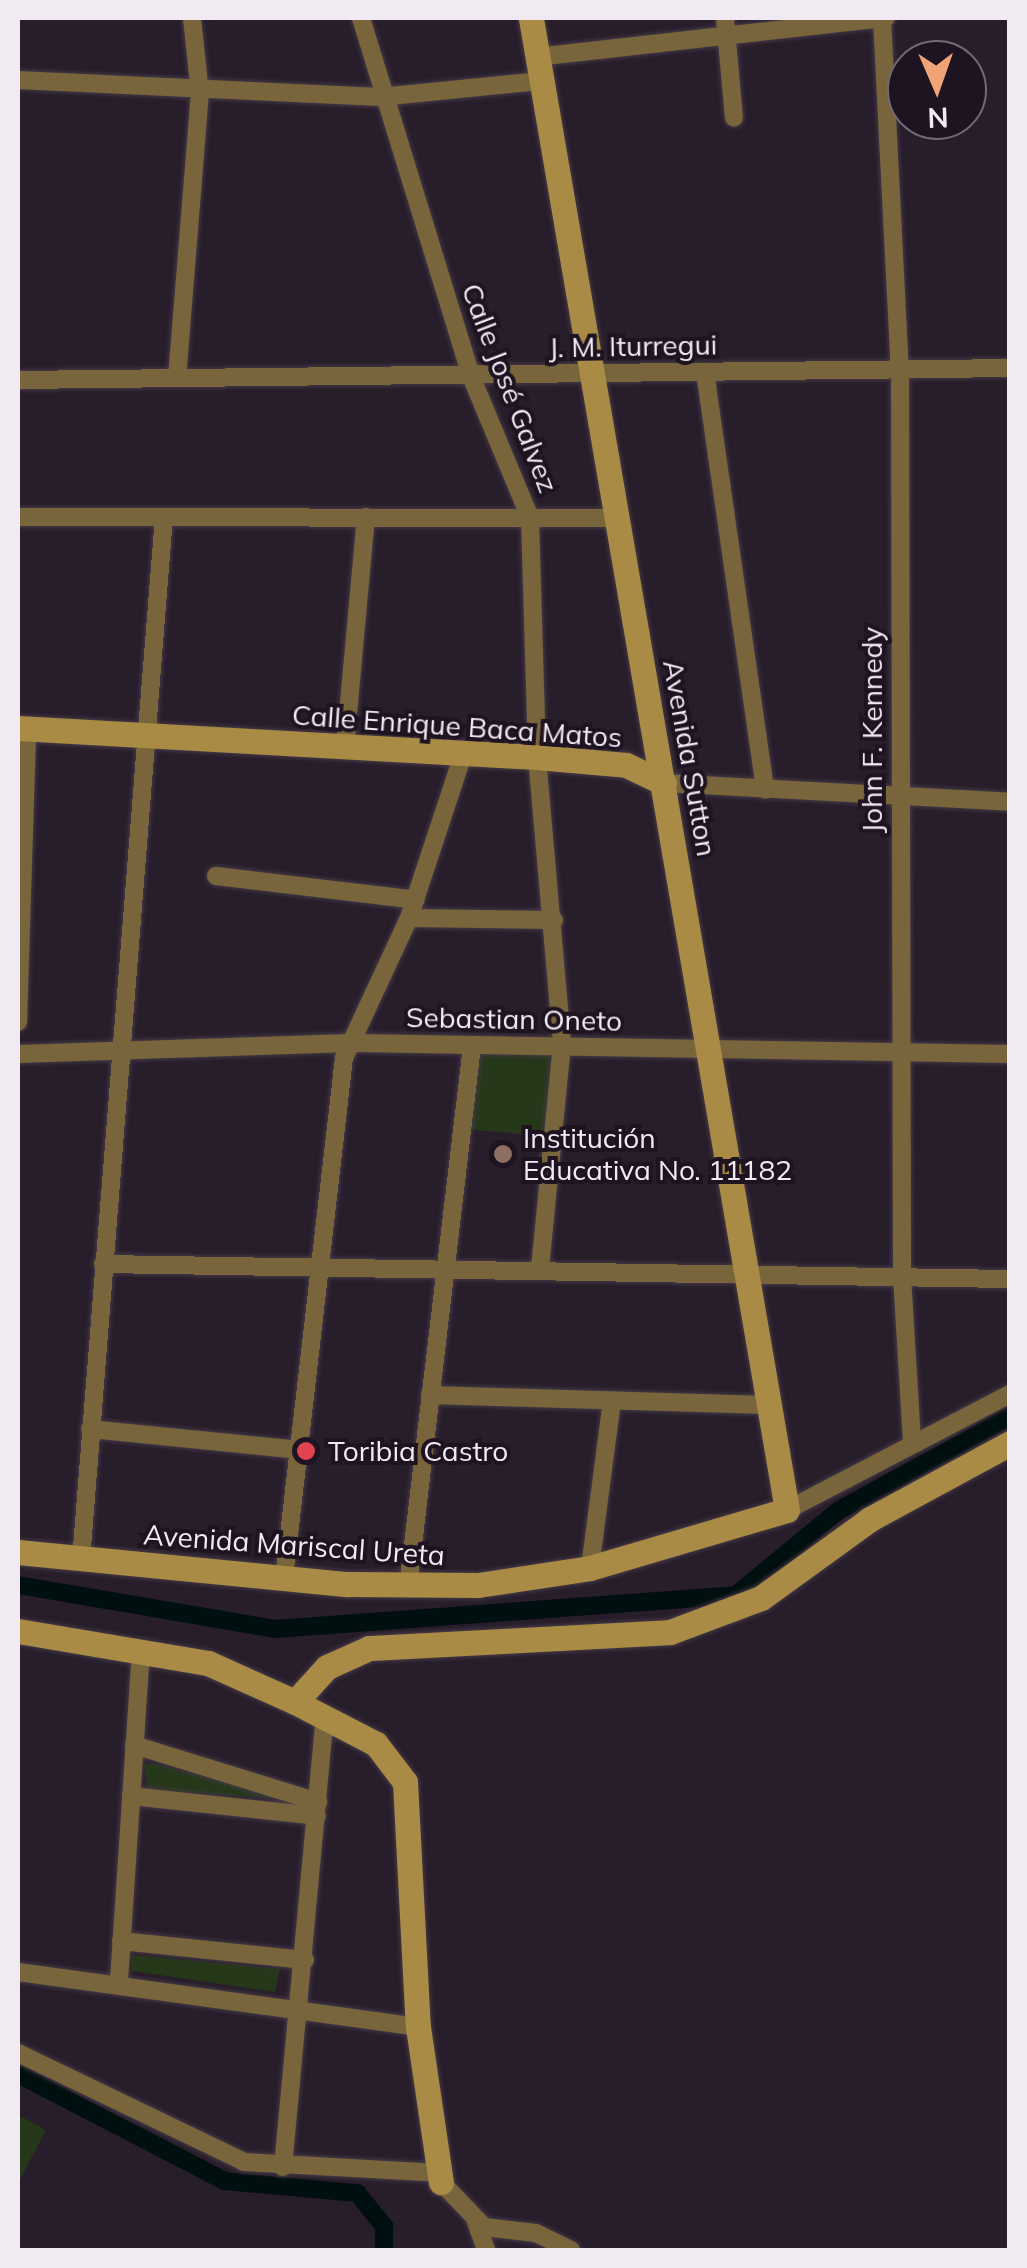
<!DOCTYPE html>
<meta charset="utf-8">
<style>
body{margin:0}
#map{position:relative;width:1027px;height:2268px;overflow:hidden;background:#281d2a;font-family:Mulish,sans-serif}
div>[style]{position:absolute}
.green>*{inset:0;background:#26381a}
.canal>*{height:18px;margin:-9px;padding:0 9px;transform-origin:9px;border-radius:9px;background:#000f0f}
.roads{filter:drop-shadow(0 0 2px #443a46) drop-shadow(0 0 2px #443a46)}
.street>*{height:18px;margin:-9px;padding:0 9px;transform-origin:9px;border-radius:9px;background:#78653b}
.secondary>*{height:25px;margin:-12.5px;padding:0 12.5px;transform-origin:12.5px;border-radius:12.5px;background:#aa8b45}
.dots>*{width:28px;height:28px;translate:-50% -50%;box-sizing:border-box;border:5px solid #1e1320;border-radius:50%}
span{translate:-50% -50%;white-space:nowrap;text-align:center;line-height:1.15;-webkit-text-stroke:8px #1e1320;paint-order:stroke}
.street-label{font-size:28px;color:#f2eaf3}
.poi-label{font-size:28px;color:#f2eaf3}
.left{translate:0 -50%;text-align:left}
.frame{position:absolute;inset:0;border:20px solid #f2eaf3;pointer-events:none}
.north{position:absolute;left:887px;top:40px;width:100px;height:100px;box-sizing:border-box;background:#1e1320;border:2px solid #736974;border-radius:50%;rotate:178deg;font-size:28px;font-weight:700;line-height:40px;text-align:center;color:#f2eaf3}
.north::after{content:'';display:block;margin:auto;width:35px;height:45px;background:#efa376;clip-path:polygon(50% 0,100% 100%,50% 72%,0 100%)}
</style>
<div id="map">
<div class="green">
<i style="clip-path:polygon(562px 1044px,554px 1137px,464px 1129px,472px 1046px)"></i>
<i style="clip-path:polygon(153px 1763px,285px 1799px,148px 1790px,144px 1765px)"></i>
<i style="clip-path:polygon(132px 1955px,280px 1969px,275px 1992px,132px 1971px)"></i>
<i style="clip-path:polygon(18px 2115px,46px 2130px,18px 2184px)"></i>
</div>
<div class="canal">
<i style="left:18px;top:1585px;width:261px;rotate:9.7deg"></i>
<i style="left:275px;top:1629px;width:462px;rotate:-4.2deg"></i>
<i style="left:736px;top:1595px;width:132px;rotate:-39.5deg"></i>
<i style="left:838px;top:1511px;width:196px;rotate:-28.9deg"></i>
<i style="left:18px;top:2074px;width:232px;rotate:27.4deg"></i>
<i style="left:224px;top:2181px;width:134px;rotate:5.2deg"></i>
<i style="left:357px;top:2193px;width:43px;rotate:50.7deg"></i>
<i style="left:384px;top:2226px;width:24px;rotate:90deg"></i>
</div>
<div class="roads">
<div class="street">
<i style="left:361px;top:18px;width:375px;rotate:72.9deg"></i>
<i style="left:471px;top:376px;width:154px;rotate:67.4deg"></i>
<i style="left:530px;top:518px;width:239px;rotate:88.3deg"></i>
<i style="left:537px;top:757px;width:288px;rotate:85deg"></i>
<i style="left:562px;top:1044px;width:225px;rotate:95.6deg"></i>
<i style="left:882px;top:18px;width:353px;rotate:87.1deg"></i>
<i style="left:900px;top:371px;width:906px;rotate:89.87deg"></i>
<i style="left:902px;top:1277px;width:165px;rotate:86.5deg"></i>
<i style="left:725px;top:19px;width:99px;rotate:84.8deg"></i>
<i style="left:536px;top:57px;width:352px;rotate:-6.4deg"></i>
<i style="left:18px;top:80px;width:362px;rotate:2.7deg"></i>
<i style="left:380px;top:97px;width:160px;rotate:-5.7deg"></i>
<i style="left:705px;top:372px;width:422px;rotate:81.8deg"></i>
<i style="left:177px;top:378px;width:286px;rotate:-85.4deg"></i>
<i style="left:200px;top:93px;width:75px;rotate:-96.1deg"></i>
<i style="left:18px;top:380px;width:992px;rotate:-0.69deg"></i>
<i style="left:18px;top:517px;width:599px;rotate:0.1deg"></i>
<i style="left:345px;top:747px;width:231px;rotate:-84.8deg"></i>
<i style="left:664px;top:783px;width:347px;rotate:3.1deg"></i>
<i style="left:216px;top:876px;width:201px;rotate:6.8deg"></i>
<i style="left:409px;top:918px;width:145px;rotate:0.8deg"></i>
<i style="left:18px;top:1022px;width:293px;rotate:-88.2deg"></i>
<i style="left:18px;top:1054px;width:339px;rotate:-1.9deg"></i>
<i style="left:357px;top:1043px;width:653px;rotate:0.97deg"></i>
<i style="left:103px;top:1264px;width:907px;rotate:0.95deg"></i>
<i style="left:430px;top:1395px;width:337px;rotate:1.7deg"></i>
<i style="left:90px;top:1429px;width:210px;rotate:5.7deg"></i>
<i style="left:787px;top:1510px;width:251px;rotate:-27.5deg"></i>
<i style="left:81px;top:1560px;width:1046px;rotate:-85.45deg"></i>
<i style="left:590px;top:1568px;width:169px;rotate:-82.5deg"></i>
<i style="left:284px;top:1578px;width:523px;rotate:-83.42deg"></i>
<i style="left:344px;top:1058px;width:154px;rotate:-65.1deg"></i>
<i style="left:409px;top:918px;width:172px;rotate:-71.7deg"></i>
<i style="left:408px;top:1587px;width:545px;rotate:-83.25deg"></i>
<i style="left:134px;top:1745px;width:193px;rotate:17.2deg"></i>
<i style="left:131px;top:1796px;width:187px;rotate:6.1deg"></i>
<i style="left:121px;top:1941px;width:185px;rotate:5.9deg"></i>
<i style="left:18px;top:1972px;width:404px;rotate:7.8deg"></i>
<i style="left:119px;top:1981px;width:331px;rotate:-86.2deg"></i>
<i style="left:18px;top:2053px;width:251px;rotate:25.7deg"></i>
<i style="left:244px;top:2162px;width:195px;rotate:3.2deg"></i>
<i style="left:283px;top:2167px;width:452px;rotate:-84.7deg"></i>
<i style="left:441px;top:2182px;width:62px;rotate:46.3deg"></i>
<i style="left:484px;top:2227px;width:52px;rotate:6.6deg"></i>
<i style="left:536px;top:2233px;width:39px;rotate:26deg"></i>
<i style="left:476px;top:2222px;width:30px;rotate:70deg"></i>
</div>
<div class="secondary">
<i style="left:18px;top:728px;width:520px;rotate:3.2deg"></i>
<i style="left:537px;top:757px;width:89px;rotate:5.1deg"></i>
<i style="left:626px;top:765px;width:42px;rotate:25.3deg"></i>
<i style="left:18px;top:1552px;width:331px;rotate:5.6deg"></i>
<i style="left:347px;top:1584px;width:131px;rotate:0.4deg"></i>
<i style="left:478px;top:1585px;width:113px;rotate:-8.6deg"></i>
<i style="left:590px;top:1568px;width:205px;rotate:-16.4deg"></i>
<i style="left:787px;top:1510px;width:1514px;rotate:-99.74deg"></i>
<i style="left:18px;top:1631px;width:193px;rotate:9.6deg"></i>
<i style="left:208px;top:1663px;width:95px;rotate:24.1deg"></i>
<i style="left:295px;top:1702px;width:47px;rotate:-47.6deg"></i>
<i style="left:327px;top:1667px;width:46px;rotate:-24.3deg"></i>
<i style="left:369px;top:1648px;width:301px;rotate:-3deg"></i>
<i style="left:670px;top:1632px;width:97px;rotate:-20.5deg"></i>
<i style="left:761px;top:1598px;width:135px;rotate:-35.9deg"></i>
<i style="left:870px;top:1519px;width:159px;rotate:-28.5deg"></i>
<i style="left:295px;top:1702px;width:91px;rotate:27.4deg"></i>
<i style="left:376px;top:1744px;width:48px;rotate:52.7deg"></i>
<i style="left:405px;top:1782px;width:245px;rotate:87deg"></i>
<i style="left:418px;top:2027px;width:157px;rotate:81.6deg"></i>
</div>
</div>
<div class="dots">
<i style="left:503px;top:1154px;background:#8d6e63"></i>
<i style="left:306px;top:1451px;background:#e0444e"></i>
</div>
<div class="street-label">
<span style="left:633px;top:346px;rotate:-1deg">J. M. Iturregui</span>
<span style="left:510px;top:388px;rotate:69deg">Calle José Galvez</span>
<span style="left:457px;top:726px;rotate:4deg">Calle Enrique Baca Matos</span>
<span style="left:872px;top:730px;rotate:-90deg">John F. Kennedy</span>
<span style="left:690px;top:758px;rotate:80deg">Avenida Sutton</span>
<span style="left:514px;top:1019px;rotate:1deg">Sebastian Oneto</span>
<span style="left:294px;top:1545px;rotate:4deg">Avenida Mariscal Ureta</span>
</div>
<div class="poi-label">
<span class="left" style="left:523px;top:1154px">Institución<br>Educativa No. 11182</span>
<span class="left" style="left:328px;top:1451px">Toribia Castro</span>
</div>
<div class="frame"></div>
<div class="north">N</div>
</div>
